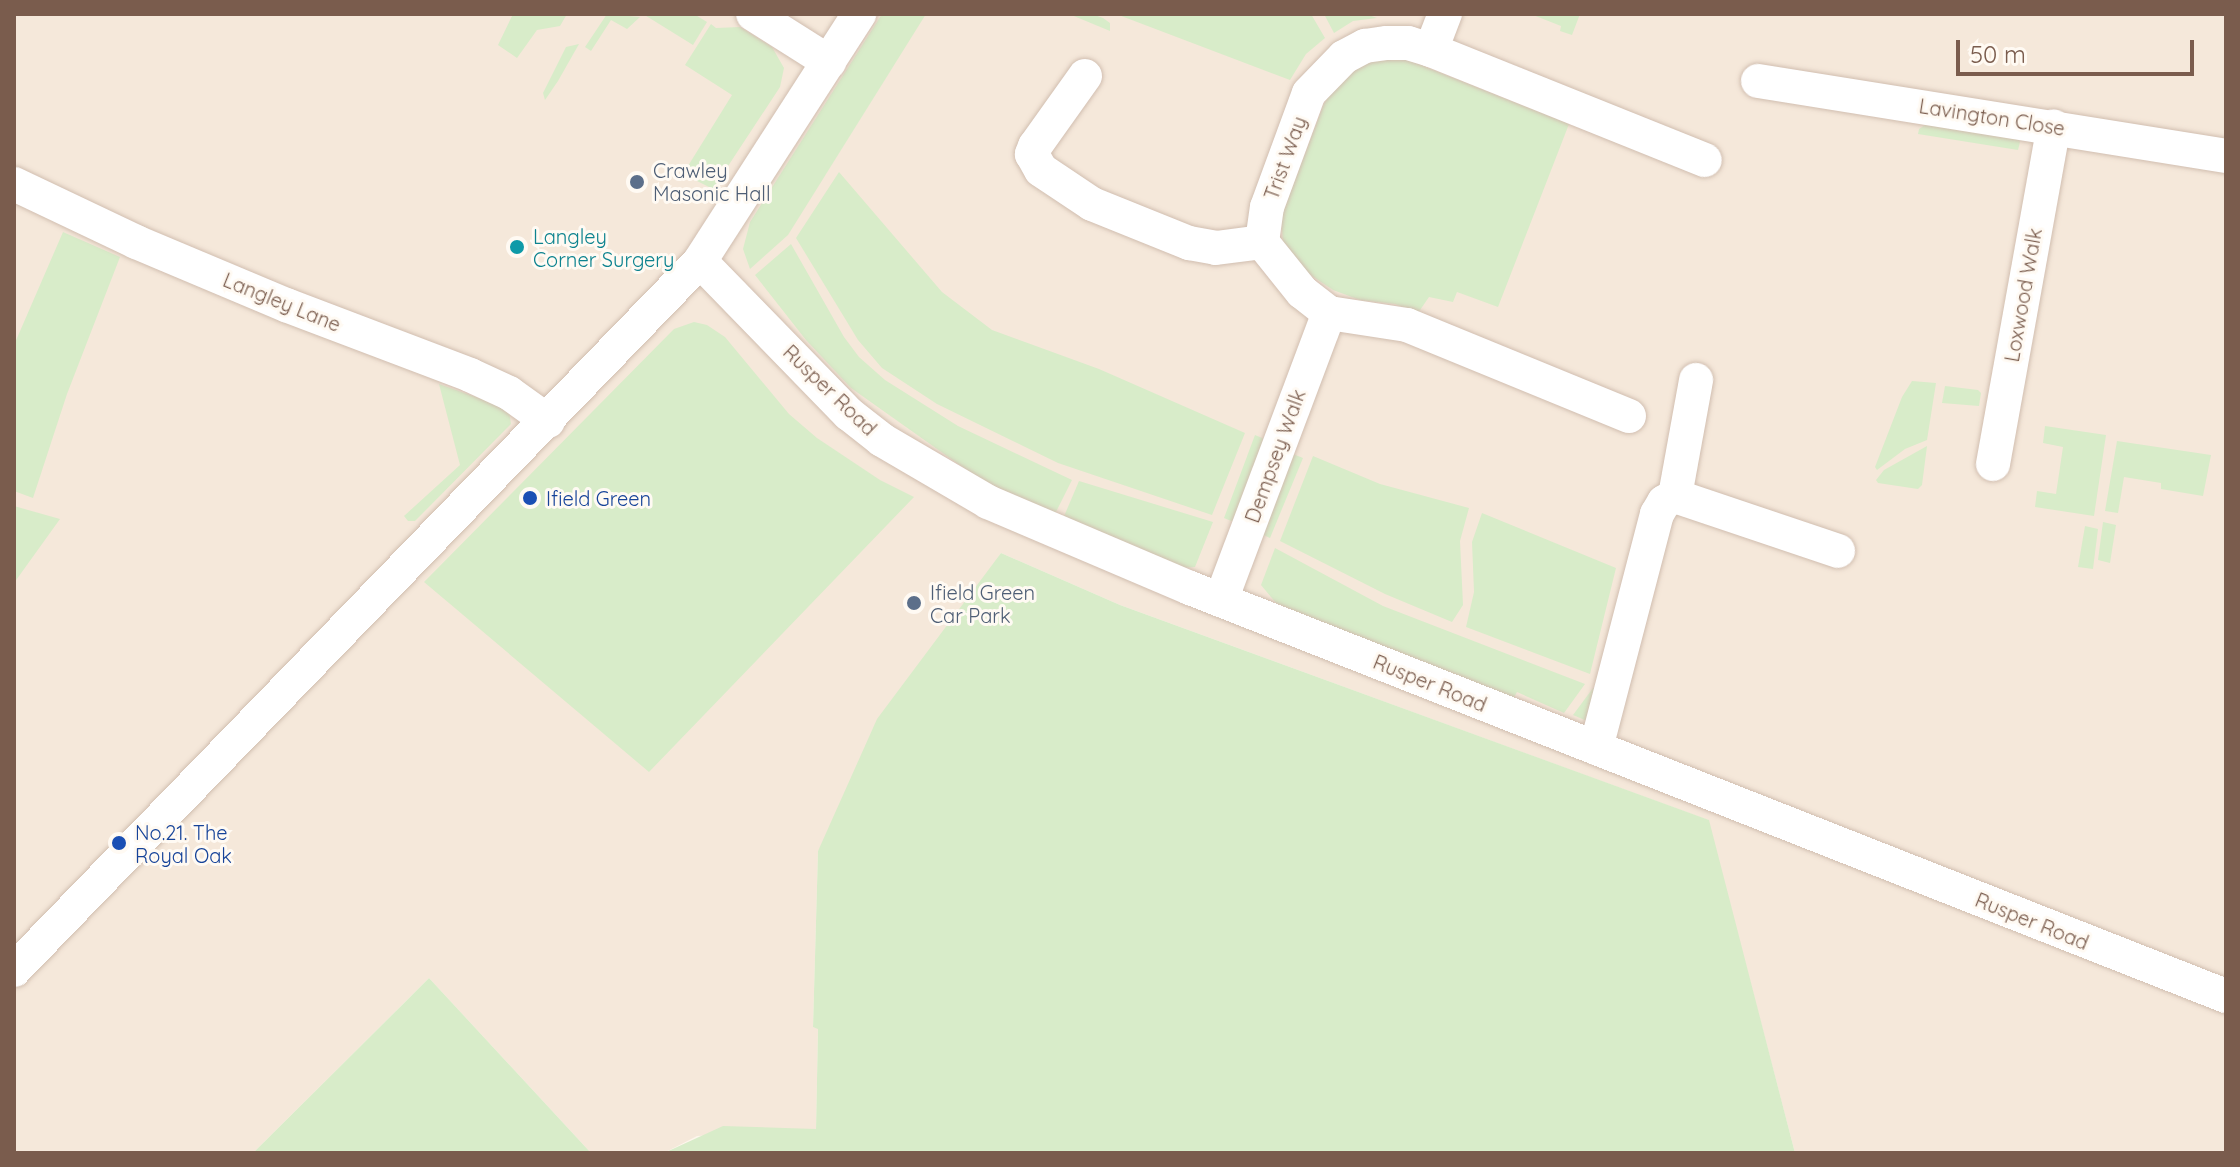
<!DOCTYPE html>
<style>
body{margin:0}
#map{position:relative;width:2240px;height:1167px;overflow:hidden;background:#fdf6ec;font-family:Quicksand,sans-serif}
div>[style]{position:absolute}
.residential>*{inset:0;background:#f5e8da}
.green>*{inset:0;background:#d8ecc9}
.roads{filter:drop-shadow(0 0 2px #d1beb0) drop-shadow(0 0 2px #d1beb0)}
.minor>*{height:34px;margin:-17px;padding:0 17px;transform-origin:17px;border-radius:17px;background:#fff}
.dots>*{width:22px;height:22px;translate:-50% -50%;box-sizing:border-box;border:4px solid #fffaf3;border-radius:50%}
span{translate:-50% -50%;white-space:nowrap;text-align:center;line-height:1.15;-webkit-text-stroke:6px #fffaf3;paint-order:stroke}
.street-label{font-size:20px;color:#7a5c4d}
.service-label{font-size:20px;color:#4e5e75}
.left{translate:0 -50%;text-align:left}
.culture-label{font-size:20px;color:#0d838f}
.transit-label{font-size:20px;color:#164399}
.frame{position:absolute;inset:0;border:16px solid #7a5c4d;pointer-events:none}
.scale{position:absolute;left:1956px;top:40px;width:238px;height:36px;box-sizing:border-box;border:4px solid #7a5c4d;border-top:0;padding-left:10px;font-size:24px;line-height:28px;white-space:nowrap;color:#7a5c4d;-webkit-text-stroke:6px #fffaf3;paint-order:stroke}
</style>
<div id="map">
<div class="residential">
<i style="clip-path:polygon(14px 14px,2226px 14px,2226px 1153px,1795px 1153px,1708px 820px,1120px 605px,1001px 553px,818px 851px,813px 1027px,818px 1028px,816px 1129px,697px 1136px,664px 1153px,591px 1153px,429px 978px,253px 1153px,14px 1153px)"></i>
</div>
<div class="green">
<i style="clip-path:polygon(513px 14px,567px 14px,560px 26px,537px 30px,517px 58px,498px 45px)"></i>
<i style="clip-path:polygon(607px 14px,640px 17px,627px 29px,611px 20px,591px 51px,585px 47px)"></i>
<i style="clip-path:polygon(643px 14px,694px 14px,707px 22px,693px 45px)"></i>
<i style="clip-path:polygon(882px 14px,926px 14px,788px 235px,750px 269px,743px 249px,750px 222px)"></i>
<i style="clip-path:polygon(1069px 14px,1092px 14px,1103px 18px,1110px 23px,1110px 31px)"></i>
<i style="clip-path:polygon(1116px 14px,1311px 14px,1325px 38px,1306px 54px,1290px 80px)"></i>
<i style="clip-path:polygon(1324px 14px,1366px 14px,1377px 18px,1353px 21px,1334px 33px)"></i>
<i style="clip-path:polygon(1580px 14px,1572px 35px,1560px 31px,1561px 26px,1533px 15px)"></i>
<i style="clip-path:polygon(711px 24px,716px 28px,740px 27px,772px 47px,784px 68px,780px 87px,713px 189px,683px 174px,732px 95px,685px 65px)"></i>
<i style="clip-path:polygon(579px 44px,558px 81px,545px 100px,543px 93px,566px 47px)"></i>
<i style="clip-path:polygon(1375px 57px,1403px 58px,1569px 124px,1498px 307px,1457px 292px,1453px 302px,1429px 297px,1418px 313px,1395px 304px,1360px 300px,1333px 290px,1303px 270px,1283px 242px,1281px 217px,1324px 104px,1335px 84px,1354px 65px)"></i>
<i style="clip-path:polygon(1928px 123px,2018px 138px,2020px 142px,2018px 150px,1918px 134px,1919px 129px)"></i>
<i style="clip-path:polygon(839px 172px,942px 292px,992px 330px,1099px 369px,1245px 433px,1212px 515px,1058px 463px,937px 404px,882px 368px,858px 340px,796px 238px)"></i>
<i style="clip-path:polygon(63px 232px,120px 257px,67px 394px,33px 498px,14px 491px,14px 345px)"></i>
<i style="clip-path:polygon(791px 244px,844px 337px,859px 357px,885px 380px,958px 426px,1072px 480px,1054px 516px,978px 478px,851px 388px,806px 340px,755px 275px)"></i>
<i style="clip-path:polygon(694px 322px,707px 325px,725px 337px,789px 414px,817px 438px,880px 480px,914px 497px,649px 772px,424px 582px,674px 329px)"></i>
<i style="clip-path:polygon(1912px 381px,1936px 383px,1927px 440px,1905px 449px,1877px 470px,1875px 467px,1902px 397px)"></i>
<i style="clip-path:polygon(439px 384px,504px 407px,509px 411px,511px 424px,415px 521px,408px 521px,404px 516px,460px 465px)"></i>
<i style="clip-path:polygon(1945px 386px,1978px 390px,1981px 393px,1979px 406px,1942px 403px)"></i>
<i style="clip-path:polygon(2045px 426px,2106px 435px,2094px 516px,2035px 507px,2037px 491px,2056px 494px,2063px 447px,2043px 443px)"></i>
<i style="clip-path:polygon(1255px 435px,1267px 440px,1236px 523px,1224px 518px)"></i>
<i style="clip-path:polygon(2117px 441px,2211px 455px,2203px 496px,2161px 489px,2161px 483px,2124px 477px,2118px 513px,2105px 511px)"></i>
<i style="clip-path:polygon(1927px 446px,1922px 485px,1918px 489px,1878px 483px,1876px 480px,1884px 470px)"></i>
<i style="clip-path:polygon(1293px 454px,1303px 458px,1270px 538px,1261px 534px)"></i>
<i style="clip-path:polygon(1313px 456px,1380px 484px,1469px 508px,1460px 541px,1463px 605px,1452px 622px,1385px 594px,1280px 541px)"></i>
<i style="clip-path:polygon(1079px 481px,1213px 522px,1195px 567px,1181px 568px,1062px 521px)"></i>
<i style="clip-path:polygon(14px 506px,60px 519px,14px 583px)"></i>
<i style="clip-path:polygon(1482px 513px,1616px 568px,1590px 674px,1466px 627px,1474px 592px,1472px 542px)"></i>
<i style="clip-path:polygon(2103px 522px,2116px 525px,2110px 563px,2098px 560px)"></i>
<i style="clip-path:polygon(2085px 526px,2098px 529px,2093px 569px,2078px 567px)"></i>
<i style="clip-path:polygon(1275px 548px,1383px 606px,1585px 684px,1564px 713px,1517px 692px,1512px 701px,1276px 603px,1261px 585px)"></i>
<i style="clip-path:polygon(1001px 553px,1120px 605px,1709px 820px,1795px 1153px,664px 1153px,723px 1126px,816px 1129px,818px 1029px,813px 1027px,818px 851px,877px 719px)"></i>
<i style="clip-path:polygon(1593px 688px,1606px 693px,1594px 724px,1573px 715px)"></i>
<i style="clip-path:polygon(429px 978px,591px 1153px,253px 1153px,401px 1006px)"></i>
</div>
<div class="roads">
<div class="minor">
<i style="left:753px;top:14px;width:90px;rotate:32.3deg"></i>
<i style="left:1431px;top:50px;width:39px;rotate:-69deg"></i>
<i style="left:1085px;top:76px;width:86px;rotate:125.5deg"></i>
<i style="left:1035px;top:146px;width:9px;rotate:111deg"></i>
<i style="left:1032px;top:154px;width:18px;rotate:61deg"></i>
<i style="left:1041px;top:170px;width:61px;rotate:33.7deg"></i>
<i style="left:1092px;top:204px;width:105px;rotate:21.9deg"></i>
<i style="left:1189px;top:243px;width:27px;rotate:10deg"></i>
<i style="left:1216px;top:248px;width:46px;rotate:-7.4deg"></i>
<i style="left:1758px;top:81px;width:474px;rotate:9.1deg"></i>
<i style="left:14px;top:184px;width:135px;rotate:25.4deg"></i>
<i style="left:136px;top:242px;width:163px;rotate:22.8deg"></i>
<i style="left:286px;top:305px;width:197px;rotate:20.8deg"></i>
<i style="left:470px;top:375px;width:43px;rotate:24.8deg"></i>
<i style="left:509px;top:393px;width:48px;rotate:35.7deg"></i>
<i style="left:700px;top:261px;width:214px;rotate:45.8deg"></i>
<i style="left:849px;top:414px;width:42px;rotate:38.2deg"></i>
<i style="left:882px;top:440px;width:123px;rotate:30.3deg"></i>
<i style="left:988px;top:502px;width:220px;rotate:23.1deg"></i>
<i style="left:1190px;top:588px;width:1113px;rotate:21.5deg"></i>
<i style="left:1629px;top:416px;width:240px;rotate:-157.7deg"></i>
<i style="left:1407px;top:325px;width:79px;rotate:-171.3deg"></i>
<i style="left:1329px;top:313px;width:34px;rotate:-142deg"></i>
<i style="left:1302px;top:292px;width:64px;rotate:-128.7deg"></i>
<i style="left:1262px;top:242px;width:35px;rotate:-82deg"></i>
<i style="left:1267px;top:207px;width:121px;rotate:-69.8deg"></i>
<i style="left:1309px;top:93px;width:50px;rotate:-45.8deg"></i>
<i style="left:1344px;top:57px;width:24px;rotate:-28deg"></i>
<i style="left:1365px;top:46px;width:22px;rotate:-8deg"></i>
<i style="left:1387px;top:43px;width:21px"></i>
<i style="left:1408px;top:43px;width:24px;rotate:17deg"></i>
<i style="left:1431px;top:50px;width:295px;rotate:21.9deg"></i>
<i style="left:1993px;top:464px;width:343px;rotate:-79.8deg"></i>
<i style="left:1675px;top:496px;width:172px;rotate:18.6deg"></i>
<i style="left:1221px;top:600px;width:307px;rotate:-69.4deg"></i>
<i style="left:1596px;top:748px;width:242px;rotate:-75.4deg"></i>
<i style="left:1657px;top:514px;width:14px;rotate:-60deg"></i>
<i style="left:1664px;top:502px;width:13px;rotate:-29deg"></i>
<i style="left:1675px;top:496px;width:118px;rotate:-79.7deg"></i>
<i style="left:14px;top:970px;width:987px;rotate:-45.94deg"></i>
<i style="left:700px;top:261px;width:294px;rotate:-57.2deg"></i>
</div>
</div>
<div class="dots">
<i style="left:637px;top:182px;background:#5c6f8a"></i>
<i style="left:517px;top:247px;background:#0f9aa8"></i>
<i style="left:530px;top:498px;background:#1a4fb4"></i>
<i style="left:914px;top:603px;background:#5c6f8a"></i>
<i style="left:119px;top:843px;background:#1a4fb4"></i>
</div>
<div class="street-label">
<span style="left:1992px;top:117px;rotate:9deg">Lavington Close</span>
<span style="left:1285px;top:158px;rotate:-70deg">Trist Way</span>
<span style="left:2023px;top:295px;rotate:-80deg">Loxwood Walk</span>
<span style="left:282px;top:302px;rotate:22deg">Langley Lane</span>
<span style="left:830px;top:390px;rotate:44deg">Rusper Road</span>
<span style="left:1275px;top:456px;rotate:-70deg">Dempsey Walk</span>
<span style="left:1430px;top:683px;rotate:22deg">Rusper Road</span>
<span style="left:2032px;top:921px;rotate:22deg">Rusper Road</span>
</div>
<div class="service-label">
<span class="left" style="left:653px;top:182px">Crawley<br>Masonic Hall</span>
<span class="left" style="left:930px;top:604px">Ifield Green<br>Car Park</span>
</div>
<div class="culture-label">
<span class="left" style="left:533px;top:248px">Langley<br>Corner Surgery</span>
</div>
<div class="transit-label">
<span class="left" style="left:546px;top:498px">Ifield Green</span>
<span class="left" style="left:135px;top:844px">No.21. The<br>Royal Oak</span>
</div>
<div class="frame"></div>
<div class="scale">50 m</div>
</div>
